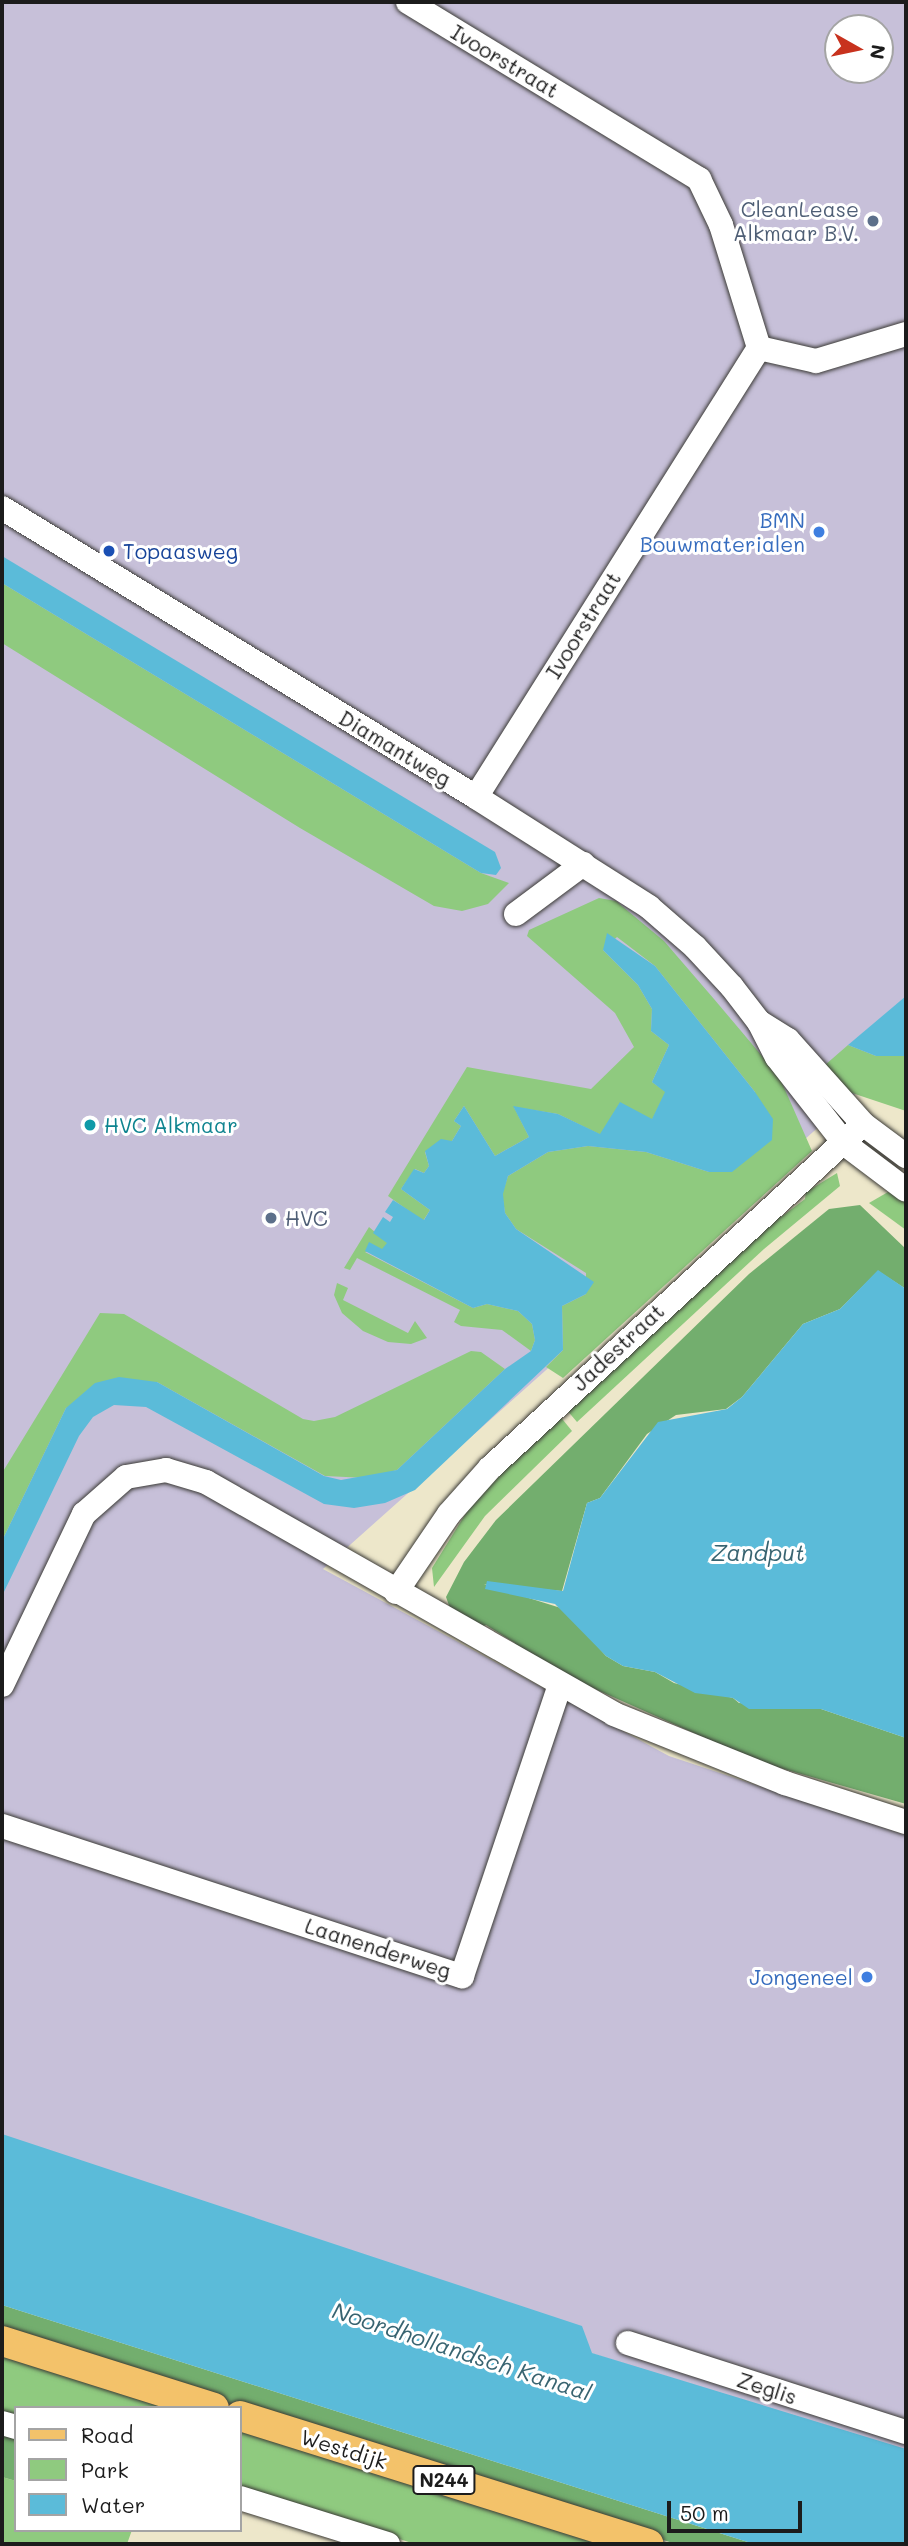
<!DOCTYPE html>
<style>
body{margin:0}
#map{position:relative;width:908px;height:2546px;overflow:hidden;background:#ede7ca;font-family:Mali,sans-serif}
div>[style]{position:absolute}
.industrial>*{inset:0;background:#c7c0d9}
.green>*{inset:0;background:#8fca7f}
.forest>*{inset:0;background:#73ae6e}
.water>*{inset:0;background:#5bbbd9}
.roads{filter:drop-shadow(0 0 2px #3b3a36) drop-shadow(0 0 2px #3b3a36)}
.minor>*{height:24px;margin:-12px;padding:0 12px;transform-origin:12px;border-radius:12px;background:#fff}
.major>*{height:30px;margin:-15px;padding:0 15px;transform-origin:15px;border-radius:15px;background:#f3c26a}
.dots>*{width:19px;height:19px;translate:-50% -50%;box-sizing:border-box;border:4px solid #fff;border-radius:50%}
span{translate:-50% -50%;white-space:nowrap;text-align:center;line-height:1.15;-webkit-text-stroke:6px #fff;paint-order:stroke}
.shield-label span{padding:2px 5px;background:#fff;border:2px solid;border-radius:5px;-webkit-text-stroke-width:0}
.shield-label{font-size:19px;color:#1c1c1c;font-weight:700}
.street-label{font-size:21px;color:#1c1c1c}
.service-label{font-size:21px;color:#4e5e75}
.right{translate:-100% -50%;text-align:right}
.left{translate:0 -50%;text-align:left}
.shop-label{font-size:21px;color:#366cbe}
.transit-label{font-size:21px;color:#164399}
.culture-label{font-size:21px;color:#0d838f}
.water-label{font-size:23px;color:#386471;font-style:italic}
.frame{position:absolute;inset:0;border:4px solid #1c1c1c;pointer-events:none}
.legend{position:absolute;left:14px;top:2406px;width:228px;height:126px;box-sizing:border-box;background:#fff;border:2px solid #a4a4a4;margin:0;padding:9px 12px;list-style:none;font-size:21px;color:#1c1c1c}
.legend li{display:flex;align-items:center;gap:14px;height:35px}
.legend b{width:35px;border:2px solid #a4a4a4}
.north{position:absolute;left:824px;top:14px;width:70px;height:70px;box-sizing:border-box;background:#fff;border:2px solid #a4a4a4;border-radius:50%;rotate:99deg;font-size:19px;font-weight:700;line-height:28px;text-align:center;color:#1c1c1c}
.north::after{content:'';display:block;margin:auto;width:24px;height:32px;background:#c8321e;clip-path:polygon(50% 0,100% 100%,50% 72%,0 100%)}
.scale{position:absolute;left:667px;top:2501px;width:135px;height:32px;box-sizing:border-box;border:4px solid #1c1c1c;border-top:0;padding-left:9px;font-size:21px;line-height:24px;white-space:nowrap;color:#1c1c1c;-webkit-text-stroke:5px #fff;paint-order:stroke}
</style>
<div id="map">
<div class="industrial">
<i style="clip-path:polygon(evenodd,2px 2px,906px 2px,906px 1049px,323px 1569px,669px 1756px,906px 1835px,906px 2453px,591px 2353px,2px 2136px,2px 2px,838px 28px,880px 28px,880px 70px,838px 70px,838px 28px)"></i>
</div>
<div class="green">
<i style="clip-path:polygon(2px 583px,481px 873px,509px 883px,488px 904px,462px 911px,434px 906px,300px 828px,2px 643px)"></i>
<i style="clip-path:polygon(599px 898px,616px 901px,664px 941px,714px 999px,779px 1076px,812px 1151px,563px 1378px,546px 1367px,563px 1350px,562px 1306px,586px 1294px,586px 1273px,516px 1229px,505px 1213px,502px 1194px,508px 1176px,548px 1152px,588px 1146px,646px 1152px,709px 1172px,755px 1092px,655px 966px,617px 937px,603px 950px,638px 985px,652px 1009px,651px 1031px,669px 1045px,652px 1082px,666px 1092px,652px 1120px,601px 1135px,558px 1114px,514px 1107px,529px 1137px,495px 1156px,464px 1106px,454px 1121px,461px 1126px,452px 1141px,425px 1152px,429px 1166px,424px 1173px,415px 1169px,401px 1189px,430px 1210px,423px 1221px,388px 1196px,467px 1067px,591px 1089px,634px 1047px,615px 1013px,527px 936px,529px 930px)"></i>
<i style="clip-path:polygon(848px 1045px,876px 1056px,906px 1056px,906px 1111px,849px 1092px,825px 1065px)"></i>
<i style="clip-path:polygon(837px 1173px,840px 1186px,764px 1249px,577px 1422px,566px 1409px,774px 1216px,781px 1217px,805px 1199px,806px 1192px)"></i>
<i style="clip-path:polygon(888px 1192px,906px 1201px,906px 1230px,869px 1203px)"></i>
<i style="clip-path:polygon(369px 1227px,388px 1243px,383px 1250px,365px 1252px,473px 1308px,487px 1304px,518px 1311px,532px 1324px,535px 1340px,531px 1351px,502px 1330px,461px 1326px,454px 1322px,460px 1310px,357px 1258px,350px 1270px,344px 1268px)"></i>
<i style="clip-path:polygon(337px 1283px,348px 1288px,343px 1300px,408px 1333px,415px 1321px,427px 1338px,411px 1344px,388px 1342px,363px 1331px,342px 1313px,334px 1295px)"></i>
<i style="clip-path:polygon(100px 1313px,124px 1314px,303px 1419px,314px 1421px,335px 1417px,471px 1351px,481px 1352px,505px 1369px,397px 1470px,367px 1478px,325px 1476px,157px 1382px,66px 1408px,2px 1541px,2px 1473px)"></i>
<i style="clip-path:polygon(559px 1415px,572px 1431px,485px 1516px,434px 1587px,432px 1568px,471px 1505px)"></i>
<i style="clip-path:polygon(2px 2352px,178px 2408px,16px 2408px,16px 2417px,2px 2413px)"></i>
<i style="clip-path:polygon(240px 2427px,610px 2544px,415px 2544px,240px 2488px)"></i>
<i style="clip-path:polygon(2px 2477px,16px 2481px,16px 2530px,132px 2530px,127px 2544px,2px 2544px)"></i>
</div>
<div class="forest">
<i style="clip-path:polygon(860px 1205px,906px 1249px,906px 1289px,878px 1271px,840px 1309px,803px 1324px,742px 1397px,726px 1409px,676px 1415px,647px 1434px,600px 1498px,587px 1503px,562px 1591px,484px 1584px,564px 1609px,606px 1656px,623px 1666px,655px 1672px,674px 1683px,733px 1698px,739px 1703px,821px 1709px,906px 1738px,906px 1804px,759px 1762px,559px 1673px,516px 1650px,515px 1643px,486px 1625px,478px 1628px,451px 1611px,446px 1597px,464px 1562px,496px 1520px,749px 1274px,829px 1209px)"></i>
<i style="clip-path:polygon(2px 2305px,754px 2544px,676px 2544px,2px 2332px)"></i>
<i style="clip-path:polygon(2px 2432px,16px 2436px,16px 2481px,2px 2477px)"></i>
</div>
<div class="water">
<i style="clip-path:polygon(2px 556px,495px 852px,501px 868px,496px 875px,481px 873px,2px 583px)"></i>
<i style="clip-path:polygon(607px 933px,655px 966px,755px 1092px,773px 1119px,772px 1140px,732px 1172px,709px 1172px,646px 1152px,588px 1146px,548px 1152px,508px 1176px,503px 1194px,505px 1213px,516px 1229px,594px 1282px,586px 1294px,562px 1306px,563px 1350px,415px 1490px,385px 1503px,354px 1508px,324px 1504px,146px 1407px,114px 1405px,93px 1417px,79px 1436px,2px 1596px,2px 1541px,66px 1408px,95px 1383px,119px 1377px,157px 1382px,324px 1476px,341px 1480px,397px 1470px,505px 1369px,531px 1351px,535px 1340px,532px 1324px,518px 1311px,487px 1304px,473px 1308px,365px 1251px,369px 1242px,382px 1249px,387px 1243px,373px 1233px,383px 1217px,390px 1222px,393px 1217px,385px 1212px,393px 1200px,424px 1220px,430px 1210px,401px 1189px,414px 1169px,424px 1173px,429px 1166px,425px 1151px,441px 1139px,452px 1141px,461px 1126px,454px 1121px,464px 1106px,495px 1156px,529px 1137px,513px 1106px,558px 1114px,600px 1134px,620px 1102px,652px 1119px,665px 1092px,652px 1082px,669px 1045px,651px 1031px,652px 1009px,638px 985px,603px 950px)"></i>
<i style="clip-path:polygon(906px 996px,906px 1056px,876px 1056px,848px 1045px)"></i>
<i style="clip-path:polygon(878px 1270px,906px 1289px,906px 1738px,821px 1709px,749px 1709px,733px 1698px,695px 1693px,655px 1672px,623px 1666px,606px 1656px,555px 1604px,485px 1589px,487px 1581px,563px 1591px,587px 1503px,600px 1498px,658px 1422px,727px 1409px,742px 1397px,803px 1324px,840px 1309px)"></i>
<i style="clip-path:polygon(2px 2134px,582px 2326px,592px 2353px,906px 2449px,906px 2544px,754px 2544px,2px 2305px)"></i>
</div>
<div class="roads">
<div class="minor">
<i style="left:408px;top:2px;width:341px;rotate:31.3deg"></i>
<i style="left:699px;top:179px;width:51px;rotate:64.4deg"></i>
<i style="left:721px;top:225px;width:129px;rotate:72.8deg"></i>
<i style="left:759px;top:348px;width:58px;rotate:12.8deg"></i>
<i style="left:816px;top:361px;width:94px;rotate:-16.7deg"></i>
<i style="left:2px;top:508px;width:555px;rotate:31.37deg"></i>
<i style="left:476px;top:797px;width:205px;rotate:32.4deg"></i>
<i style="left:649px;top:907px;width:61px;rotate:41deg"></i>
<i style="left:695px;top:947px;width:54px;rotate:47.2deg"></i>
<i style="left:732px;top:987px;width:44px;rotate:52.4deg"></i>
<i style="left:759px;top:1022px;width:39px;rotate:63deg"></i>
<i style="left:777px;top:1057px;width:110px;rotate:52deg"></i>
<i style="left:845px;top:1144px;width:76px;rotate:37deg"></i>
<i style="left:476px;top:797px;width:531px;rotate:-57.78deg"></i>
<i style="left:516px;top:914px;width:84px;rotate:-36.7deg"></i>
<i style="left:759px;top:1022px;width:34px;rotate:32deg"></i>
<i style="left:788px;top:1040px;width:113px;rotate:48.2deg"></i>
<i style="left:863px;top:1124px;width:54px;rotate:36.7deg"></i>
<i style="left:396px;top:1592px;width:94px;rotate:-55.8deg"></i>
<i style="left:449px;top:1514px;width:62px;rotate:-48.3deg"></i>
<i style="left:490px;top:1468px;width:507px;rotate:-42.68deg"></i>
<i style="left:2px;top:1685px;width:190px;rotate:-64.4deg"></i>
<i style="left:84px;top:1514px;width:56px;rotate:-41.4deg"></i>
<i style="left:126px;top:1477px;width:41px;rotate:-9.9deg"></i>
<i style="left:166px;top:1470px;width:42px;rotate:16.7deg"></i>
<i style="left:206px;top:1482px;width:469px;rotate:29.6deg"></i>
<i style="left:614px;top:1714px;width:184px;rotate:22deg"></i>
<i style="left:785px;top:1783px;width:127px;rotate:17.9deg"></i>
<i style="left:2px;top:1826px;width:484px;rotate:18.1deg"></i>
<i style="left:462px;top:1976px;width:307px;rotate:-71.4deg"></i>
<i style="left:628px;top:2343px;width:292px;rotate:17.8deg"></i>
<i style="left:2px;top:2423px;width:15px;rotate:16deg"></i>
<i style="left:240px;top:2498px;width:155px;rotate:17.3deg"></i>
</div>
<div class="major">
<i style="left:2px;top:2341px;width:222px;rotate:17.5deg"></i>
<i style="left:240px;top:2416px;width:428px;rotate:17.4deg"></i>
</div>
</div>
<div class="dots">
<i style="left:873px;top:221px;background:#5c6f8a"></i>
<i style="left:819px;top:532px;background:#3f7fe0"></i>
<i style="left:109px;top:551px;background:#1a4fb4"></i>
<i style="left:90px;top:1125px;background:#0f9aa8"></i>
<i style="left:271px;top:1218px;background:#5c6f8a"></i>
<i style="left:867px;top:1977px;background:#3f7fe0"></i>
</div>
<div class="shield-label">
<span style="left:444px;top:2480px">N244</span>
</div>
<div class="street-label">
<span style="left:505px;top:61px;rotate:31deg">Ivoorstraat</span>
<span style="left:583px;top:625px;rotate:-58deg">Ivoorstraat</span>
<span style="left:395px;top:748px;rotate:31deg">Diamantweg</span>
<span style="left:618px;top:1347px;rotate:-43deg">Jadestraat</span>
<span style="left:378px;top:1948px;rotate:18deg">Laanenderweg</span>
<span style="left:767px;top:2388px;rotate:18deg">Zeglis</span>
<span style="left:344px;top:2449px;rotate:17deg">Westdijk</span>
</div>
<div class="service-label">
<span class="right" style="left:859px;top:221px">CleanLease<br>Alkmaar B.V.</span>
<span class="left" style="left:285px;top:1218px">HVC</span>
</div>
<div class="shop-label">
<span class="right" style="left:805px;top:532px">BMN<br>Bouwmaterialen</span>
<span class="right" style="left:853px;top:1977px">Jongeneel</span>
</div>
<div class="transit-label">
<span class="left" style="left:123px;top:551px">Topaasweg</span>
</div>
<div class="culture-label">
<span class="left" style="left:104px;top:1125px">HVC Alkmaar</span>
</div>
<div class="water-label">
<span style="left:758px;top:1552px">Zandput</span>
<span style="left:462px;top:2351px;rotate:18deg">Noordhollandsch Kanaal</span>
</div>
<div class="frame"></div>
<ul class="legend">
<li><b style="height:9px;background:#f3c26a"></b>Road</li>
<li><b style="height:19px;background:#8fca7f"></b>Park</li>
<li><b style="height:19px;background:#5bbbd9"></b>Water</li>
</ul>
<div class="north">N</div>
<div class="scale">50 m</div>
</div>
